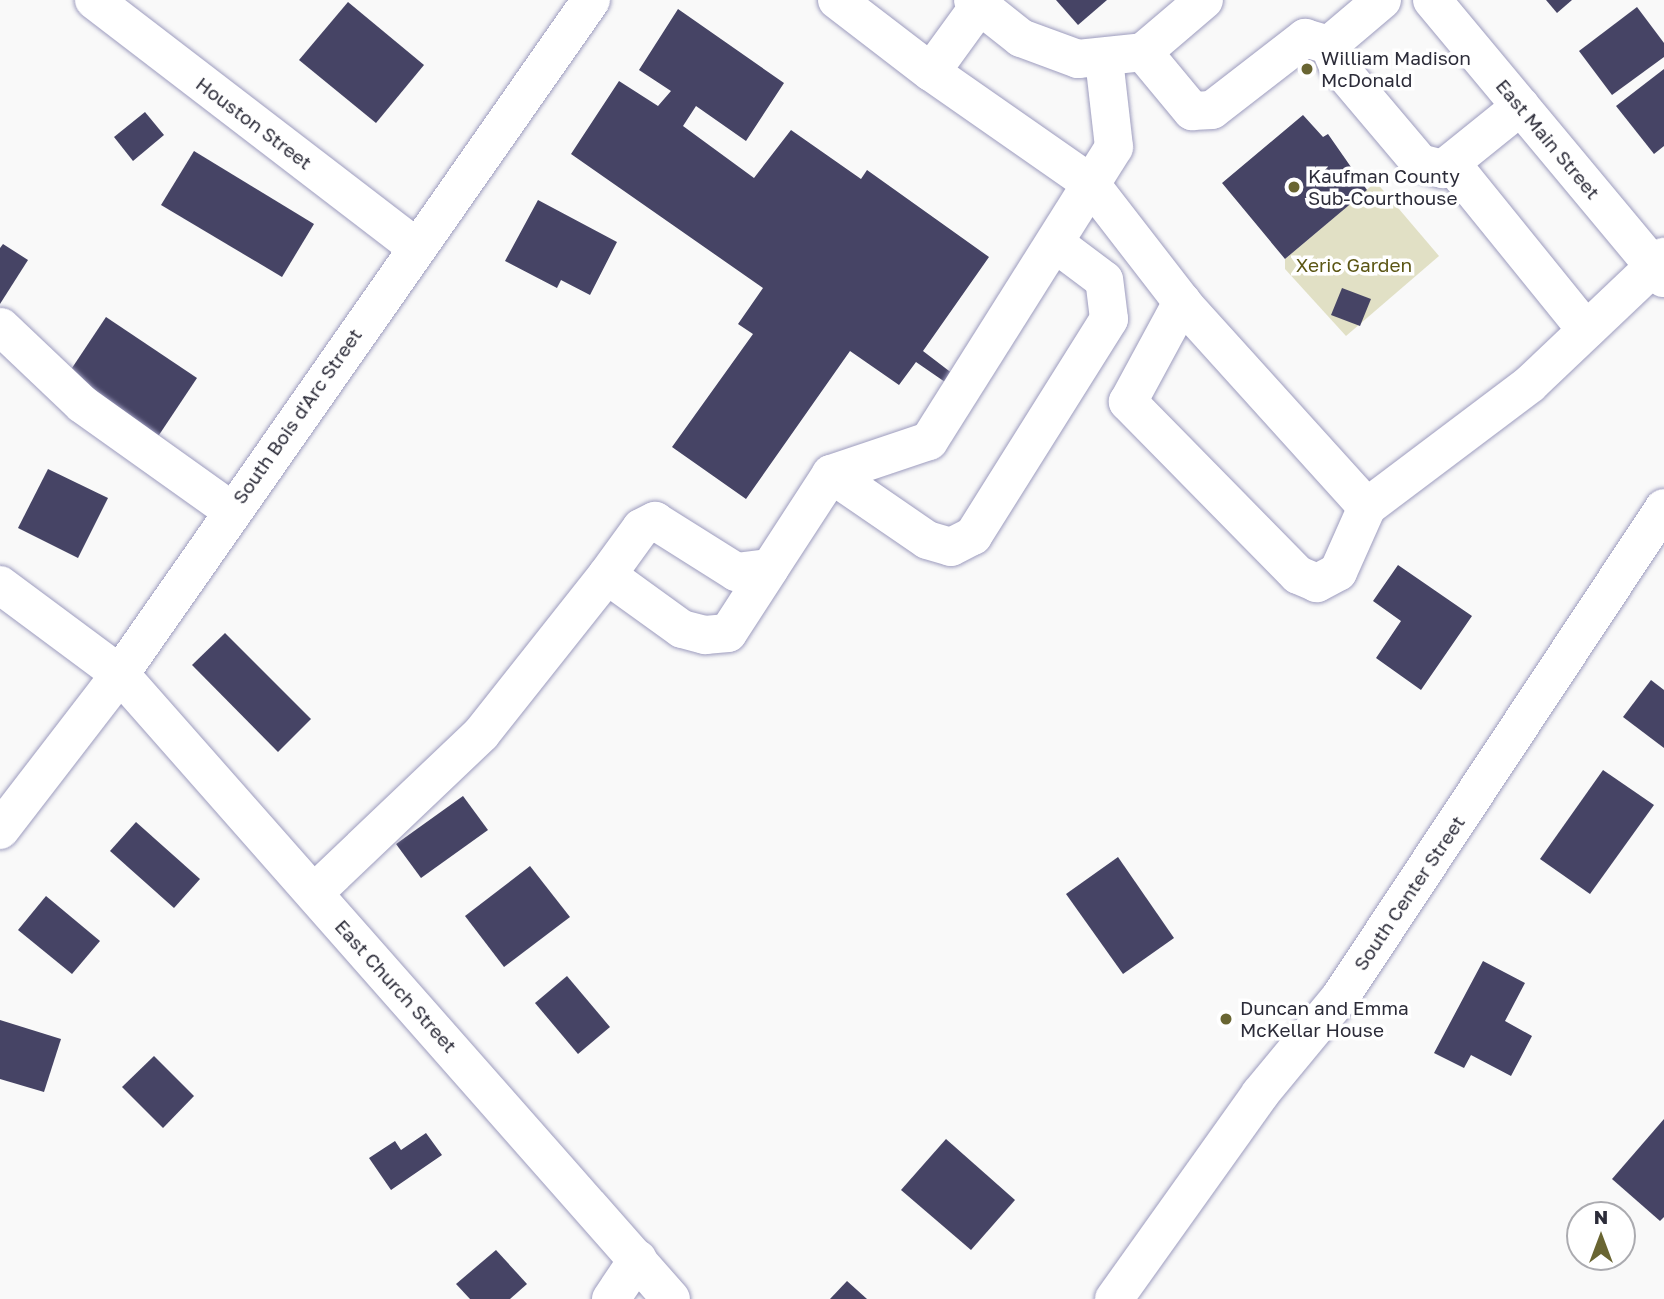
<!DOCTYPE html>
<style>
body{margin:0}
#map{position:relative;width:1664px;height:1299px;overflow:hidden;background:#f9f9f9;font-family:"Golos Text",sans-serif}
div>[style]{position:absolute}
.green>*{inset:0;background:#e1e0c5}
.building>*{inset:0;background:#464465}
.roads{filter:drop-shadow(0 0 2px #9d9cbe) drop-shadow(0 0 2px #9d9cbe)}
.minor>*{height:38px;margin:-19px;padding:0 19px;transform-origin:19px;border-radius:19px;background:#fff}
.major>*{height:38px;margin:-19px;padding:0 19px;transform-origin:19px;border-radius:19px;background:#fff}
.dots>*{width:19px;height:19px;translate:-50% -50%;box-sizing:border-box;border:4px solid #fff;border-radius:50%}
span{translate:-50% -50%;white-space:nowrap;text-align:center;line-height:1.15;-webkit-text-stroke:7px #fff;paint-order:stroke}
.poi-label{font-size:19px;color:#2c2c39}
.left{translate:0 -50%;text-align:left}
.street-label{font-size:19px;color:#2c2c39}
.park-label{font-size:19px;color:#5b5614}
.north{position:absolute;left:1566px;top:1201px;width:70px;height:70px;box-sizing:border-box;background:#fff;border:2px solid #ababb0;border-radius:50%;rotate:0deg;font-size:19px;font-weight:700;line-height:28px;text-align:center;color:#2c2c39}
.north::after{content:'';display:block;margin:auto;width:24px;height:32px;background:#696532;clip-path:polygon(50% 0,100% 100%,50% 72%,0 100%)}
</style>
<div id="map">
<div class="green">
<i style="clip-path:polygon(1376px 182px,1439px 256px,1346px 336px,1285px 269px,1285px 259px)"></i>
</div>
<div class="building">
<i style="clip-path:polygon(1056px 0,1107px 0,1078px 25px)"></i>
<i style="clip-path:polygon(1546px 0,1572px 0,1557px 13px)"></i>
<i style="clip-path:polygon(348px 2px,424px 65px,376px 123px,299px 60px)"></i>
<i style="clip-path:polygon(1637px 7px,1664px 43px,1664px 57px,1612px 95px,1579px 51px)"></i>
<i style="clip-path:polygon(678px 9px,784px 83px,746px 141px,696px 106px,683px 126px,754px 178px,791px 130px,861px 179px,867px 170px,989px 257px,923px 351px,953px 374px,945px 382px,916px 362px,899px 385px,850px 351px,746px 499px,672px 447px,753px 334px,738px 324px,763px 288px,571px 154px,619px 81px,658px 106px,671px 91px,639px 70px)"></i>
<i style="clip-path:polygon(1664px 69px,1664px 146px,1654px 154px,1616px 106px)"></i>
<i style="clip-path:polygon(145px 112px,164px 135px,133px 161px,114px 137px)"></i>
<i style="clip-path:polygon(1303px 115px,1323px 137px,1328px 134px,1367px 190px,1285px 259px,1222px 183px)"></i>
<i style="clip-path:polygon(194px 151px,314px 224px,282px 277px,161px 205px)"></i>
<i style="clip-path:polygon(538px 200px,617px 242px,590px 295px,561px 280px,557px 288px,505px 261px)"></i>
<i style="clip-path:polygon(3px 244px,28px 260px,0 304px,0 248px)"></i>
<i style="clip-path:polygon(1342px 288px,1371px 299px,1360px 326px,1331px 315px)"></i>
<i style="clip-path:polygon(106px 317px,197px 378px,157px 438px,66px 377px)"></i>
<i style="clip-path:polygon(48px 469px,108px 498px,78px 558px,18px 528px)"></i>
<i style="clip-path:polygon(1398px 565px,1472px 616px,1421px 690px,1376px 658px,1401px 621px,1373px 601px)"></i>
<i style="clip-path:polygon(225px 633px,311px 719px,278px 752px,192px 665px)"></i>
<i style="clip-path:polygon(1651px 680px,1664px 690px,1664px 748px,1623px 717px)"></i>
<i style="clip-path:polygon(1603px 770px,1654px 805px,1590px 894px,1540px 859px)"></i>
<i style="clip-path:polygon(463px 796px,488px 830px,421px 878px,396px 844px)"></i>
<i style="clip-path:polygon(136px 822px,200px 879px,174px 908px,110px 851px)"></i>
<i style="clip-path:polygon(1118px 857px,1174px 938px,1123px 974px,1066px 894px)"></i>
<i style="clip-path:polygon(530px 866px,570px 917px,504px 967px,465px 916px)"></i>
<i style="clip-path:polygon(46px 896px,100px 941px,72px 974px,18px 930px)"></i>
<i style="clip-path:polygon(1483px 961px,1525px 983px,1505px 1021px,1532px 1036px,1511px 1076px,1471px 1055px,1464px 1068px,1434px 1053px)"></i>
<i style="clip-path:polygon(567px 976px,610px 1027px,578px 1054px,535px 1003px)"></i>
<i style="clip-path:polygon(0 1020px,61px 1039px,44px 1092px,0 1079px)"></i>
<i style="clip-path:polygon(154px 1056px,194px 1096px,163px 1128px,122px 1087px)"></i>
<i style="clip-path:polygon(1664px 1119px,1664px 1217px,1660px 1221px,1612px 1179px)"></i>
<i style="clip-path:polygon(426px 1133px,442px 1155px,391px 1190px,369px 1158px,395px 1141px,401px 1150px)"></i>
<i style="clip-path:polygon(946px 1139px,1015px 1200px,971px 1250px,901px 1190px)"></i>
<i style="clip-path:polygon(496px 1250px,527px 1284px,510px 1299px,470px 1299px,456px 1284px)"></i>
<i style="clip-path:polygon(847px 1281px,867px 1299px,830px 1299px)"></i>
</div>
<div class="roads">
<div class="minor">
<i style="left:94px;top:0;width:404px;rotate:37.5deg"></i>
<i style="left:837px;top:0;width:118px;rotate:37.5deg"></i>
<i style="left:931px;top:72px;width:82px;rotate:-54deg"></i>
<i style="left:973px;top:0;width:61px;rotate:38.4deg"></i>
<i style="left:1021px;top:38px;width:61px;rotate:20.2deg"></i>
<i style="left:1078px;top:59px;width:65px;rotate:-6.1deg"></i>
<i style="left:1143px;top:52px;width:80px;rotate:-40.4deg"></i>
<i style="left:1382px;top:0;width:70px;rotate:139.7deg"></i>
<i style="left:1329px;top:45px;width:23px;rotate:67deg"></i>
<i style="left:1338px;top:66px;width:127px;rotate:49.8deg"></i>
<i style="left:1420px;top:163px;width:24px;rotate:15deg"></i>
<i style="left:1443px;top:169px;width:100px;rotate:-38.9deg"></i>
<i style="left:1432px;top:0;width:362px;rotate:50.2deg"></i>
<i style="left:1143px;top:52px;width:77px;rotate:50.3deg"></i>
<i style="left:1192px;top:111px;width:20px;rotate:-3deg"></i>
<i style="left:1212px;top:110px;width:118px;rotate:-37.7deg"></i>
<i style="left:1305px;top:38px;width:25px;rotate:16deg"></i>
<i style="left:931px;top:72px;width:194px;rotate:34.9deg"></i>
<i style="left:1090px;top:183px;width:150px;rotate:52.3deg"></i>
<i style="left:1182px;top:302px;width:6px;rotate:51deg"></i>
<i style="left:1186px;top:307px;width:270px;rotate:47.9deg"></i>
<i style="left:1367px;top:507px;width:71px;rotate:114deg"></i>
<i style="left:1338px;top:572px;width:24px;rotate:152deg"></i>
<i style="left:1317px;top:583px;width:21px;rotate:-157deg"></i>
<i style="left:1298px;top:575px;width:243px;rotate:-134.5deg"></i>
<i style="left:1128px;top:402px;width:114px;rotate:-61.6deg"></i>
<i style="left:1451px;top:163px;width:215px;rotate:51deg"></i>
<i style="left:1px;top:327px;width:112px;rotate:43.5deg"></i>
<i style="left:82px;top:404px;width:184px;rotate:35.5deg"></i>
<i style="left:831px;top:474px;width:103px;rotate:-18.6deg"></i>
<i style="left:929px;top:441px;width:347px;rotate:-57.8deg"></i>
<i style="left:1114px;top:147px;width:89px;rotate:-96.5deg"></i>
<i style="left:1367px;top:507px;width:204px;rotate:-37deg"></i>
<i style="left:1530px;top:384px;width:185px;rotate:-43.5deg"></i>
<i style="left:607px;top:575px;width:58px;rotate:-54.1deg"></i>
<i style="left:641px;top:528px;width:16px;rotate:-27deg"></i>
<i style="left:655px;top:521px;width:96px;rotate:32.2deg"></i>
<i style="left:736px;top:572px;width:34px;rotate:-7deg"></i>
<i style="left:770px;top:568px;width:112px;rotate:-57deg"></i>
<i style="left:831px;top:474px;width:116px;rotate:34.5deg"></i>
<i style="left:927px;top:540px;width:25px;rotate:16deg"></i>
<i style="left:951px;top:547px;width:25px;rotate:-27deg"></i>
<i style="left:973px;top:536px;width:256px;rotate:-57.9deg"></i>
<i style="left:1109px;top:319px;width:39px;rotate:-97deg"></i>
<i style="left:1104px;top:280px;width:60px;rotate:-143.1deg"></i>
<i style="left:0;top:585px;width:149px;rotate:36.6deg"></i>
<i style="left:120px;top:674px;width:833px;rotate:48.6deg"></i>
<i style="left:314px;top:893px;width:231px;rotate:-43.6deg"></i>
<i style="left:481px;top:734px;width:203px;rotate:-51.6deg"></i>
<i style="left:607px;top:575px;width:92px;rotate:35.8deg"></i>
<i style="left:682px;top:629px;width:24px;rotate:15deg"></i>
<i style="left:705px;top:635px;width:23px;rotate:-5deg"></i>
<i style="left:728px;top:633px;width:77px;rotate:-57.1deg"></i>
<i style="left:611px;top:1299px;width:48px;rotate:-56deg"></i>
<i style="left:1114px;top:1299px;width:252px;rotate:-54.5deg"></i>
<i style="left:1260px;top:1094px;width:127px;rotate:-50.4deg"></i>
<i style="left:1341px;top:996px;width:585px;rotate:-56.5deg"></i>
</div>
<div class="major">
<i style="left:0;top:830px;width:197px;rotate:-52.4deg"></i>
<i style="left:120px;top:674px;width:822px;rotate:-55.05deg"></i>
</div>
</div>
<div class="dots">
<i style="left:1307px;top:69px;background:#696532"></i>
<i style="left:1294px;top:187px;background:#696532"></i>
<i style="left:1226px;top:1019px;background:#696532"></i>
</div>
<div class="poi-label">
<span class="left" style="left:1321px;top:69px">William Madison<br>McDonald</span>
<span class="left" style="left:1308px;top:187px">Kaufman County<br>Sub-Courthouse</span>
<span class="left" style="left:1240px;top:1019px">Duncan and Emma<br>McKellar House</span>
</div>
<div class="street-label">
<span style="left:254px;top:123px;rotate:37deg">Houston Street</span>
<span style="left:1548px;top:139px;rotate:50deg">East Main Street</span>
<span style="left:297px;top:416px;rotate:-55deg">South Bois d'Arc Street</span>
<span style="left:1409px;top:893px;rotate:-56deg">South Center Street</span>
<span style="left:396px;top:986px;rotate:48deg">East Church Street</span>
</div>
<div class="park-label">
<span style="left:1354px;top:265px">Xeric Garden</span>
</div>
<div class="north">N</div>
</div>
